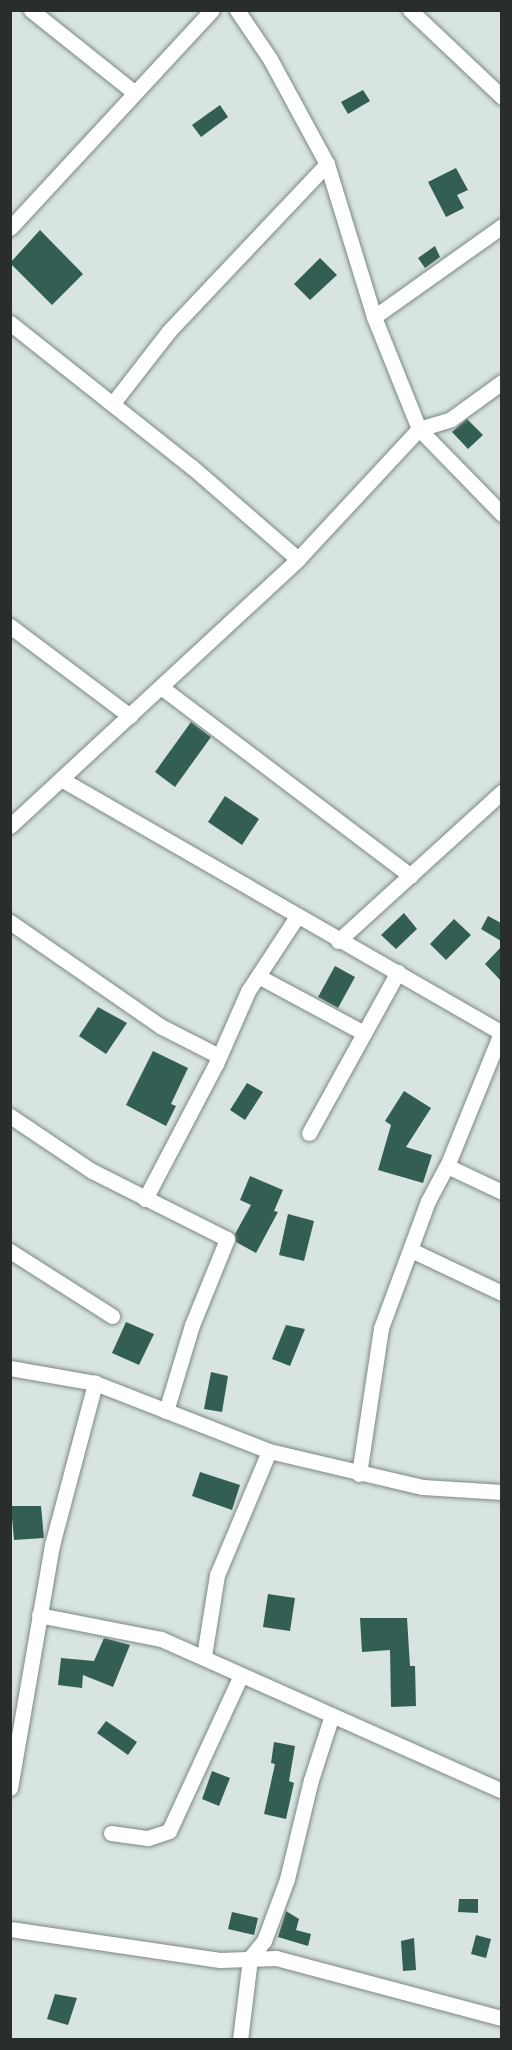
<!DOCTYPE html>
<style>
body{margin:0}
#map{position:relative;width:512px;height:2050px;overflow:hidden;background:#d8e4e1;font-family:"Nunito Sans",sans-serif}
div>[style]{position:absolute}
.building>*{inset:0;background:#335e54}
.roads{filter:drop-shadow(0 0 2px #7d8885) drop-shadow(0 0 2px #7d8885)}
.minor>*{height:15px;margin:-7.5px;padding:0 7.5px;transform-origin:7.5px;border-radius:7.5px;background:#fff}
span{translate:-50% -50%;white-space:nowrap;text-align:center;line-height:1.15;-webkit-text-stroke:6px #e5f2ee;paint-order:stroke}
.frame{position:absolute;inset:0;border:12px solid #292e2c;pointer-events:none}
</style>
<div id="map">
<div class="building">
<i style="clip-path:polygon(363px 90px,370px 101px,348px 114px,341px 102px)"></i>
<i style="clip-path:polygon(220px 105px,228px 117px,201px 137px,192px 125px)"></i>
<i style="clip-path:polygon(456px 168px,468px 190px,457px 195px,464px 208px,446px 217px,428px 182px)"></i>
<i style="clip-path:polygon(40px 230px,83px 274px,52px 305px,10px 263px)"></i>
<i style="clip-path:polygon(435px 246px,440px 257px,425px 268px,418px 258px)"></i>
<i style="clip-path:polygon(320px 258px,337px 275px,310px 300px,294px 284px)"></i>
<i style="clip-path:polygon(467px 419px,483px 435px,468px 449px,452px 432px)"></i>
<i style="clip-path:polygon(191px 722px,211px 737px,175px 787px,155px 772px)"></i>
<i style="clip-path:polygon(225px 796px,259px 819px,242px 845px,208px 822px)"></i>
<i style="clip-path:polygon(404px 913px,417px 929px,396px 949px,381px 935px)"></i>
<i style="clip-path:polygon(488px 916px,501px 923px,501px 941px,481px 929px)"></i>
<i style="clip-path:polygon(454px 919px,471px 935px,446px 960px,430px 944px)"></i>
<i style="clip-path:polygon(501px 947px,501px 981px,485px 964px)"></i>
<i style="clip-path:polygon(335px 966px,355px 977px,338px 1008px,318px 997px)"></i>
<i style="clip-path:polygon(98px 1007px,127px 1023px,106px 1054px,79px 1036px)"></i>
<i style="clip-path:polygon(153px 1051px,188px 1068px,171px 1104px,176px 1106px,166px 1126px,126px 1105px)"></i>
<i style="clip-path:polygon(247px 1083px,263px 1092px,245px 1120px,230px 1110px)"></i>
<i style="clip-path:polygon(404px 1091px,431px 1108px,406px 1147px,432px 1155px,423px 1183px,378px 1170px,391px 1125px,385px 1121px)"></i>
<i style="clip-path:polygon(250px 1176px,283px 1190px,274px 1211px,278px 1212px,256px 1253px,236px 1242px,235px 1234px,251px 1205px,240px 1200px)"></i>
<i style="clip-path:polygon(288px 1214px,314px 1221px,304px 1261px,279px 1255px)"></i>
<i style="clip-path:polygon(126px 1322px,154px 1334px,139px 1365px,112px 1353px)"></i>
<i style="clip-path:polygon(286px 1325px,305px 1329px,290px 1366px,272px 1359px)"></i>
<i style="clip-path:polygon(211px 1372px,228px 1376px,222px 1412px,204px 1409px)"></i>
<i style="clip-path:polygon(200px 1472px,240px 1485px,232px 1510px,192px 1496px)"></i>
<i style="clip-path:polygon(11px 1506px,41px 1506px,44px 1538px,14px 1540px)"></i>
<i style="clip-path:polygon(268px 1594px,295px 1598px,290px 1631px,263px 1627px)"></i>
<i style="clip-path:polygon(360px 1618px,407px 1618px,410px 1666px,415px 1666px,416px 1706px,391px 1707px,390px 1650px,362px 1652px)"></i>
<i style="clip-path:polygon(104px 1638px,130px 1645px,113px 1687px,83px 1675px,82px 1688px,58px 1685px,61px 1658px,94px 1661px)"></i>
<i style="clip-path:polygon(106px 1721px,137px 1742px,128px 1755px,97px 1733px)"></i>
<i style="clip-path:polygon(274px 1742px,295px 1746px,289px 1781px,294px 1783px,286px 1819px,264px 1814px,275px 1764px,271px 1763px)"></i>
<i style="clip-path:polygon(212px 1771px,230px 1778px,219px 1806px,202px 1799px)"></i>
<i style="clip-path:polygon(459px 1899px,478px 1899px,478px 1913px,458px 1912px)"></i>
<i style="clip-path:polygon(286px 1911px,299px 1919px,296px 1930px,311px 1934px,308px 1946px,278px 1937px)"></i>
<i style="clip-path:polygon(232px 1912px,258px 1918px,254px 1935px,228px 1929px)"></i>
<i style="clip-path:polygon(476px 1935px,491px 1939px,486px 1958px,471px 1954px)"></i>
<i style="clip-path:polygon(414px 1938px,416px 1970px,403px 1971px,401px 1941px)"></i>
<i style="clip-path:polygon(55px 1994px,77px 1998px,68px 2025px,47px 2019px)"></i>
</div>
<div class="roads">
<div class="minor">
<i style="left:31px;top:10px;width:133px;rotate:38.6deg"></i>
<i style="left:237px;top:10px;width:59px;rotate:56deg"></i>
<i style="left:270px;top:59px;width:119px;rotate:61.5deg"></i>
<i style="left:327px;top:164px;width:160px;rotate:72.9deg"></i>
<i style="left:374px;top:317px;width:121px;rotate:68.1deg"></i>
<i style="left:419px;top:429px;width:119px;rotate:45.7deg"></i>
<i style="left:410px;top:10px;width:127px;rotate:43.4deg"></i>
<i style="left:10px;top:228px;width:297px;rotate:-47.2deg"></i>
<i style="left:374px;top:317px;width:157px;rotate:-35.4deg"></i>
<i style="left:10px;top:323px;width:232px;rotate:38.4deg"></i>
<i style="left:192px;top:467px;width:140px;rotate:41deg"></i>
<i style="left:113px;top:403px;width:91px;rotate:-52.1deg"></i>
<i style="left:169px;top:331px;width:230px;rotate:-46.6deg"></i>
<i style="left:10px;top:626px;width:150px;rotate:36.9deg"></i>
<i style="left:161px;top:687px;width:313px;rotate:37.1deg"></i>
<i style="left:61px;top:779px;width:509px;rotate:29.94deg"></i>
<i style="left:10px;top:826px;width:393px;rotate:-42.8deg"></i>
<i style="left:298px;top:559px;width:178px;rotate:-47.1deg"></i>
<i style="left:419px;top:429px;width:34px;rotate:-17deg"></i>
<i style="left:451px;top:419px;width:63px;rotate:-36deg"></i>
<i style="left:10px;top:922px;width:183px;rotate:34.7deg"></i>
<i style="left:160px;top:1026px;width:66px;rotate:27deg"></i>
<i style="left:338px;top:941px;width:222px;rotate:-42.3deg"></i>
<i style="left:258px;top:976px;width:120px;rotate:28.3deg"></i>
<i style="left:10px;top:1116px;width:99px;rotate:33.9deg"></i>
<i style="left:92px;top:1171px;width:151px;rotate:26.7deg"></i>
<i style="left:227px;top:1239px;width:93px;rotate:112.1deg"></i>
<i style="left:192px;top:1325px;width:90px;rotate:106.8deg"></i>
<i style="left:309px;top:1133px;width:184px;rotate:-61.1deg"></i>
<i style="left:447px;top:1166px;width:61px;rotate:25.3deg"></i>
<i style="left:145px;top:1199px;width:153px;rotate:-62.3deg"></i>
<i style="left:216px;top:1064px;width:80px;rotate:-66.3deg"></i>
<i style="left:248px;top:991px;width:87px;rotate:-56.7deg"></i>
<i style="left:411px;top:1250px;width:101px;rotate:25.3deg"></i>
<i style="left:10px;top:1251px;width:121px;rotate:32.5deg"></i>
<i style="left:10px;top:1368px;width:86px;rotate:10deg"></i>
<i style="left:95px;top:1383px;width:187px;rotate:21.3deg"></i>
<i style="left:269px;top:1451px;width:158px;rotate:13.2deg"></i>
<i style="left:423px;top:1487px;width:79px;rotate:3.6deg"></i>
<i style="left:359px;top:1474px;width:148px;rotate:-81.4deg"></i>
<i style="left:381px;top:1328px;width:135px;rotate:-69.7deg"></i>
<i style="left:428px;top:1201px;width:40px;rotate:-62deg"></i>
<i style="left:447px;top:1166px;width:144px;rotate:-67.9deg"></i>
<i style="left:39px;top:1615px;width:124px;rotate:11.1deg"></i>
<i style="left:161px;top:1639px;width:373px;rotate:24deg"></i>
<i style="left:204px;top:1656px;width:82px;rotate:-80.9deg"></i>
<i style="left:217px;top:1575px;width:134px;rotate:-67.2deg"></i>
<i style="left:10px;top:1788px;width:247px;rotate:-80.2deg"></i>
<i style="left:52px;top:1545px;width:168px;rotate:-75.1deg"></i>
<i style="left:111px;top:1833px;width:37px;rotate:8deg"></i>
<i style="left:148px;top:1838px;width:22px;rotate:-18deg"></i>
<i style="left:169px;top:1831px;width:172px;rotate:-65.2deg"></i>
<i style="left:10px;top:1929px;width:212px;rotate:8.4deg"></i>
<i style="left:220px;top:1960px;width:56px;rotate:-2deg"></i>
<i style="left:276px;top:1958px;width:234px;rotate:14.9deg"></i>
<i style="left:240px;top:2040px;width:83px;rotate:-83deg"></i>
<i style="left:250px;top:1958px;width:22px;rotate:-51deg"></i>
<i style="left:264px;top:1941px;width:66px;rotate:-69.6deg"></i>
<i style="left:287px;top:1879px;width:102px;rotate:-76.4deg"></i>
<i style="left:311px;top:1780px;width:68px;rotate:-72.1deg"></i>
</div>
</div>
<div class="frame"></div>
</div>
